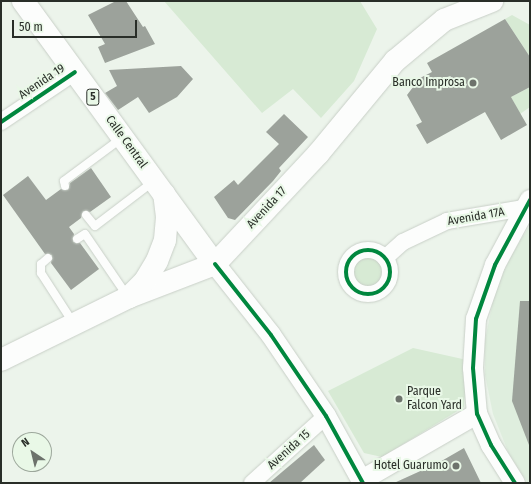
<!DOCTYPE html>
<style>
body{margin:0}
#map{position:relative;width:531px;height:484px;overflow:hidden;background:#ecf4eb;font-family:"Fira Sans Condensed",sans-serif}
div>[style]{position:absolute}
.built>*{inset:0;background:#dfeede}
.green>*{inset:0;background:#d7ead4}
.round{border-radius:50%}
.building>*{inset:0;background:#9ca29b}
.roads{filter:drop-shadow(0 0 1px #c8cfc7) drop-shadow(0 0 1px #c8cfc7)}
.service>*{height:8px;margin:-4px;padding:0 4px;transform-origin:4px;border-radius:4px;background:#fcfdfc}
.minor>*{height:16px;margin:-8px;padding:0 8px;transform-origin:8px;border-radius:8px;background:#fcfdfc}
.minor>.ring{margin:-8px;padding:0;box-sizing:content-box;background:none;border:16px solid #fcfdfc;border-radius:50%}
.tertiary>*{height:20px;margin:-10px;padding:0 10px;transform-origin:10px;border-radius:10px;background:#fcfdfc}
.secondary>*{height:22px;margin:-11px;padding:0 11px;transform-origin:11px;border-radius:11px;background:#fcfdfc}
.primary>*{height:22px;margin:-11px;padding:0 11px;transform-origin:11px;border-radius:11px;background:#fcfdfc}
.cycleway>*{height:4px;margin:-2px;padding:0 2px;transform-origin:2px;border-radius:2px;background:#00873e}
.cycleway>.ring{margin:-2px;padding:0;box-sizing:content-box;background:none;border:4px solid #00873e;border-radius:50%}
.dots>*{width:11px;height:11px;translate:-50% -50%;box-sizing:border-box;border:2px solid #e9f8e7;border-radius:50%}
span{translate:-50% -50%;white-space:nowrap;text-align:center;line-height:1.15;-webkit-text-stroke:4px #e9f8e7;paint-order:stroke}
.shield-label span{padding:1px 3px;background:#e9f8e7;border:1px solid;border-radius:3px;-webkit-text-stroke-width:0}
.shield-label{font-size:11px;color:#292e28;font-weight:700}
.street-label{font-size:12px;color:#292e28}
.poi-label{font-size:12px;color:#292e28}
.right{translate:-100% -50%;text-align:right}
.left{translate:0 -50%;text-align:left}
.frame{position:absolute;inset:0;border:2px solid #292e28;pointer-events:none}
.north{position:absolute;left:12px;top:432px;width:40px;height:40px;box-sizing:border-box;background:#e9f8e7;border:1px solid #9ca79b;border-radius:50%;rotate:325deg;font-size:11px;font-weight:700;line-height:16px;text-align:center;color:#292e28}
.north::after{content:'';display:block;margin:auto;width:14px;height:18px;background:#6d736c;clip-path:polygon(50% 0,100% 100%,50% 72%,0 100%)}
.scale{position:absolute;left:12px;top:20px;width:125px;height:18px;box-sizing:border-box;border:2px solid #292e28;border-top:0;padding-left:5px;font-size:12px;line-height:14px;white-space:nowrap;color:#292e28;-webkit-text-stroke:3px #e9f8e7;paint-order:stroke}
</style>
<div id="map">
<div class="built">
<i style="clip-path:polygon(530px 225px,530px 483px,528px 483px,509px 454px,493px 414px,485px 375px,485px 340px,494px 296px,509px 259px)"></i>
</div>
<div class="green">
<i style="clip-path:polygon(164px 1px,360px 1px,377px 29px,354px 81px,321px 118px,293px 89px,262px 113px)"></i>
<i style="clip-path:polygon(512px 15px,530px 25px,530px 57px,505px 19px)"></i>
<i style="clip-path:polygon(530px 87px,530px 107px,520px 114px,511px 97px)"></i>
<i class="round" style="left:351px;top:255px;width:34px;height:34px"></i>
<i style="clip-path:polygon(413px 348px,467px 360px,464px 407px,382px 457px,364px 453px,328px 391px)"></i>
</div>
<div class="building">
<i style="clip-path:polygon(116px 1px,126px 1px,143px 27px,145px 26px,155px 44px,105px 63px,98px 47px,105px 44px,88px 15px)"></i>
<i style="clip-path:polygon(505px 19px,530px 57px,530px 87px,511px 97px,527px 125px,501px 140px,485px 112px,427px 144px,416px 125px,422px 122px,407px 95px,420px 78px,432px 72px,427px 63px)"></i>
<i style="clip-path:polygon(181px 66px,193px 79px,177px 97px,149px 113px,138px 97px,118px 110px,105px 93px,117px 86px,109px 70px)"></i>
<i style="clip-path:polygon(284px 114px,308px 137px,279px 168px,281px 171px,273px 181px,235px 220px,228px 218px,214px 197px,234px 180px,238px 185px,279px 144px,266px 132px)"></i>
<i style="clip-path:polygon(91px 168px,111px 197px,90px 212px,83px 211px,81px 218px,69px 227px,74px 234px,73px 242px,80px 243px,99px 269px,71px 290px,51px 263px,52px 255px,45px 254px,3px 195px,28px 176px,46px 200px,61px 189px,68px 190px,70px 183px)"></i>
<i style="clip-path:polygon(520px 301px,530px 301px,529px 445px,512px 401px)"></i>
<i style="clip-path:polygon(314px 445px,325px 460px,300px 483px,269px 483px)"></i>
<i style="clip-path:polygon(464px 448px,481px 483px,394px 483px,438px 463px)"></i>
</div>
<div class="roads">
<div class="service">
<i style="left:65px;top:186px;width:5px;rotate:-101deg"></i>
<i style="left:64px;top:181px;width:72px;rotate:-36.6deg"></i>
<i style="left:86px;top:215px;width:14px;rotate:51deg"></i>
<i style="left:95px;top:226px;width:74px;rotate:-37.3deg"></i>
<i style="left:77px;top:239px;width:9px;rotate:-32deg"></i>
<i style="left:85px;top:234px;width:76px;rotate:55.7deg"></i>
<i style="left:48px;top:258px;width:9px;rotate:139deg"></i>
<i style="left:41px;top:264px;width:9px;rotate:90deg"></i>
<i style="left:41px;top:273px;width:61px;rotate:57.1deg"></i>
</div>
<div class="minor">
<i style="left:1px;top:122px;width:89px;rotate:-34deg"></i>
<i class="ring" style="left:346px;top:250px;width:28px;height:28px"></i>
<i style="left:385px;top:258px;width:24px;rotate:-42deg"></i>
<i style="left:403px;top:242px;width:49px;rotate:-25.5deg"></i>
<i style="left:447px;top:221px;width:84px;rotate:-9.6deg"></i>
<i style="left:252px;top:483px;width:100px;rotate:-42.2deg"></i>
</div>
<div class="tertiary">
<i style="left:215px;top:264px;width:90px;rotate:51.7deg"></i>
<i style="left:271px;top:335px;width:98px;rotate:55.8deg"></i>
<i style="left:326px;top:416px;width:77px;rotate:61.1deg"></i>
<i style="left:362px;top:480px;width:133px;rotate:-29.9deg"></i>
<i style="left:515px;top:483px;width:45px;rotate:-122.3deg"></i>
<i style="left:491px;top:445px;width:34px;rotate:-114deg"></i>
<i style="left:477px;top:414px;width:46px;rotate:-95deg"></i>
<i style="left:473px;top:368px;width:49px;rotate:-86.5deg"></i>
<i style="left:476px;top:319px;width:57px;rotate:-70.6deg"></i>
<i style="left:495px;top:265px;width:74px;rotate:-61.7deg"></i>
</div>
<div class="secondary">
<i style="left:1px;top:360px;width:143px;rotate:-26.2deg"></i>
<i style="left:129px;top:297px;width:92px;rotate:-21deg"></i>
<i style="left:215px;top:264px;width:151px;rotate:-46.9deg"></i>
<i style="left:318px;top:154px;width:121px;rotate:-50.4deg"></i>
<i style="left:395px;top:61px;width:64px;rotate:-39.9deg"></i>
<i style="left:444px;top:20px;width:52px;rotate:-21.6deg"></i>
</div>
<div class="primary">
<i style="left:23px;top:1px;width:326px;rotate:53.9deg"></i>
<i style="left:129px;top:297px;width:23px;rotate:-45deg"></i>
<i style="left:145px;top:281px;width:23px;rotate:-59deg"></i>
<i style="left:157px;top:261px;width:22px;rotate:-69deg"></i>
<i style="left:165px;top:240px;width:23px;rotate:-85deg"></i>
<i style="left:167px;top:217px;width:23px;rotate:-97deg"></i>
</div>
</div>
<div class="cycleway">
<i style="left:1px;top:122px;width:89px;rotate:-34deg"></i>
<i class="ring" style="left:346px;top:250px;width:40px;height:40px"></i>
<i style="left:215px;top:264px;width:90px;rotate:51.7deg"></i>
<i style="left:271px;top:335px;width:98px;rotate:55.8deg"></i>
<i style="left:326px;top:416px;width:77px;rotate:61.1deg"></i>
<i style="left:515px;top:483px;width:45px;rotate:-122.3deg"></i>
<i style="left:491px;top:445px;width:34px;rotate:-114deg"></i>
<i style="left:477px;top:414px;width:46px;rotate:-95deg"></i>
<i style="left:473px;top:368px;width:49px;rotate:-86.5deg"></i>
<i style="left:476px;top:319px;width:57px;rotate:-70.6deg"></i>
<i style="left:495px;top:265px;width:74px;rotate:-61.7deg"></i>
</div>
<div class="dots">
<i style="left:473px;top:83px;background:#6d736c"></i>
<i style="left:399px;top:399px;background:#6d736c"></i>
<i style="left:456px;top:466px;background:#6d736c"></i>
</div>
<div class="shield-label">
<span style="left:93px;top:97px">5</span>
</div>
<div class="street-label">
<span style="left:42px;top:82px;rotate:-34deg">Avenida 19</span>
<span style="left:126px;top:142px;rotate:54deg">Calle Central</span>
<span style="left:267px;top:208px;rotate:-47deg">Avenida 17</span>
<span style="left:476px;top:217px;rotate:-10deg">Avenida 17A</span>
<span style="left:289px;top:450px;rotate:-42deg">Avenida 15</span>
</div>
<div class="poi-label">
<span class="right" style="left:465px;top:83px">Banco Improsa</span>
<span class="left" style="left:407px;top:399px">Parque<br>Falcon Yard</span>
<span class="right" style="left:448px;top:466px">Hotel Guarumo</span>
</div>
<div class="frame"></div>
<div class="north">N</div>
<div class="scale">50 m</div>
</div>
